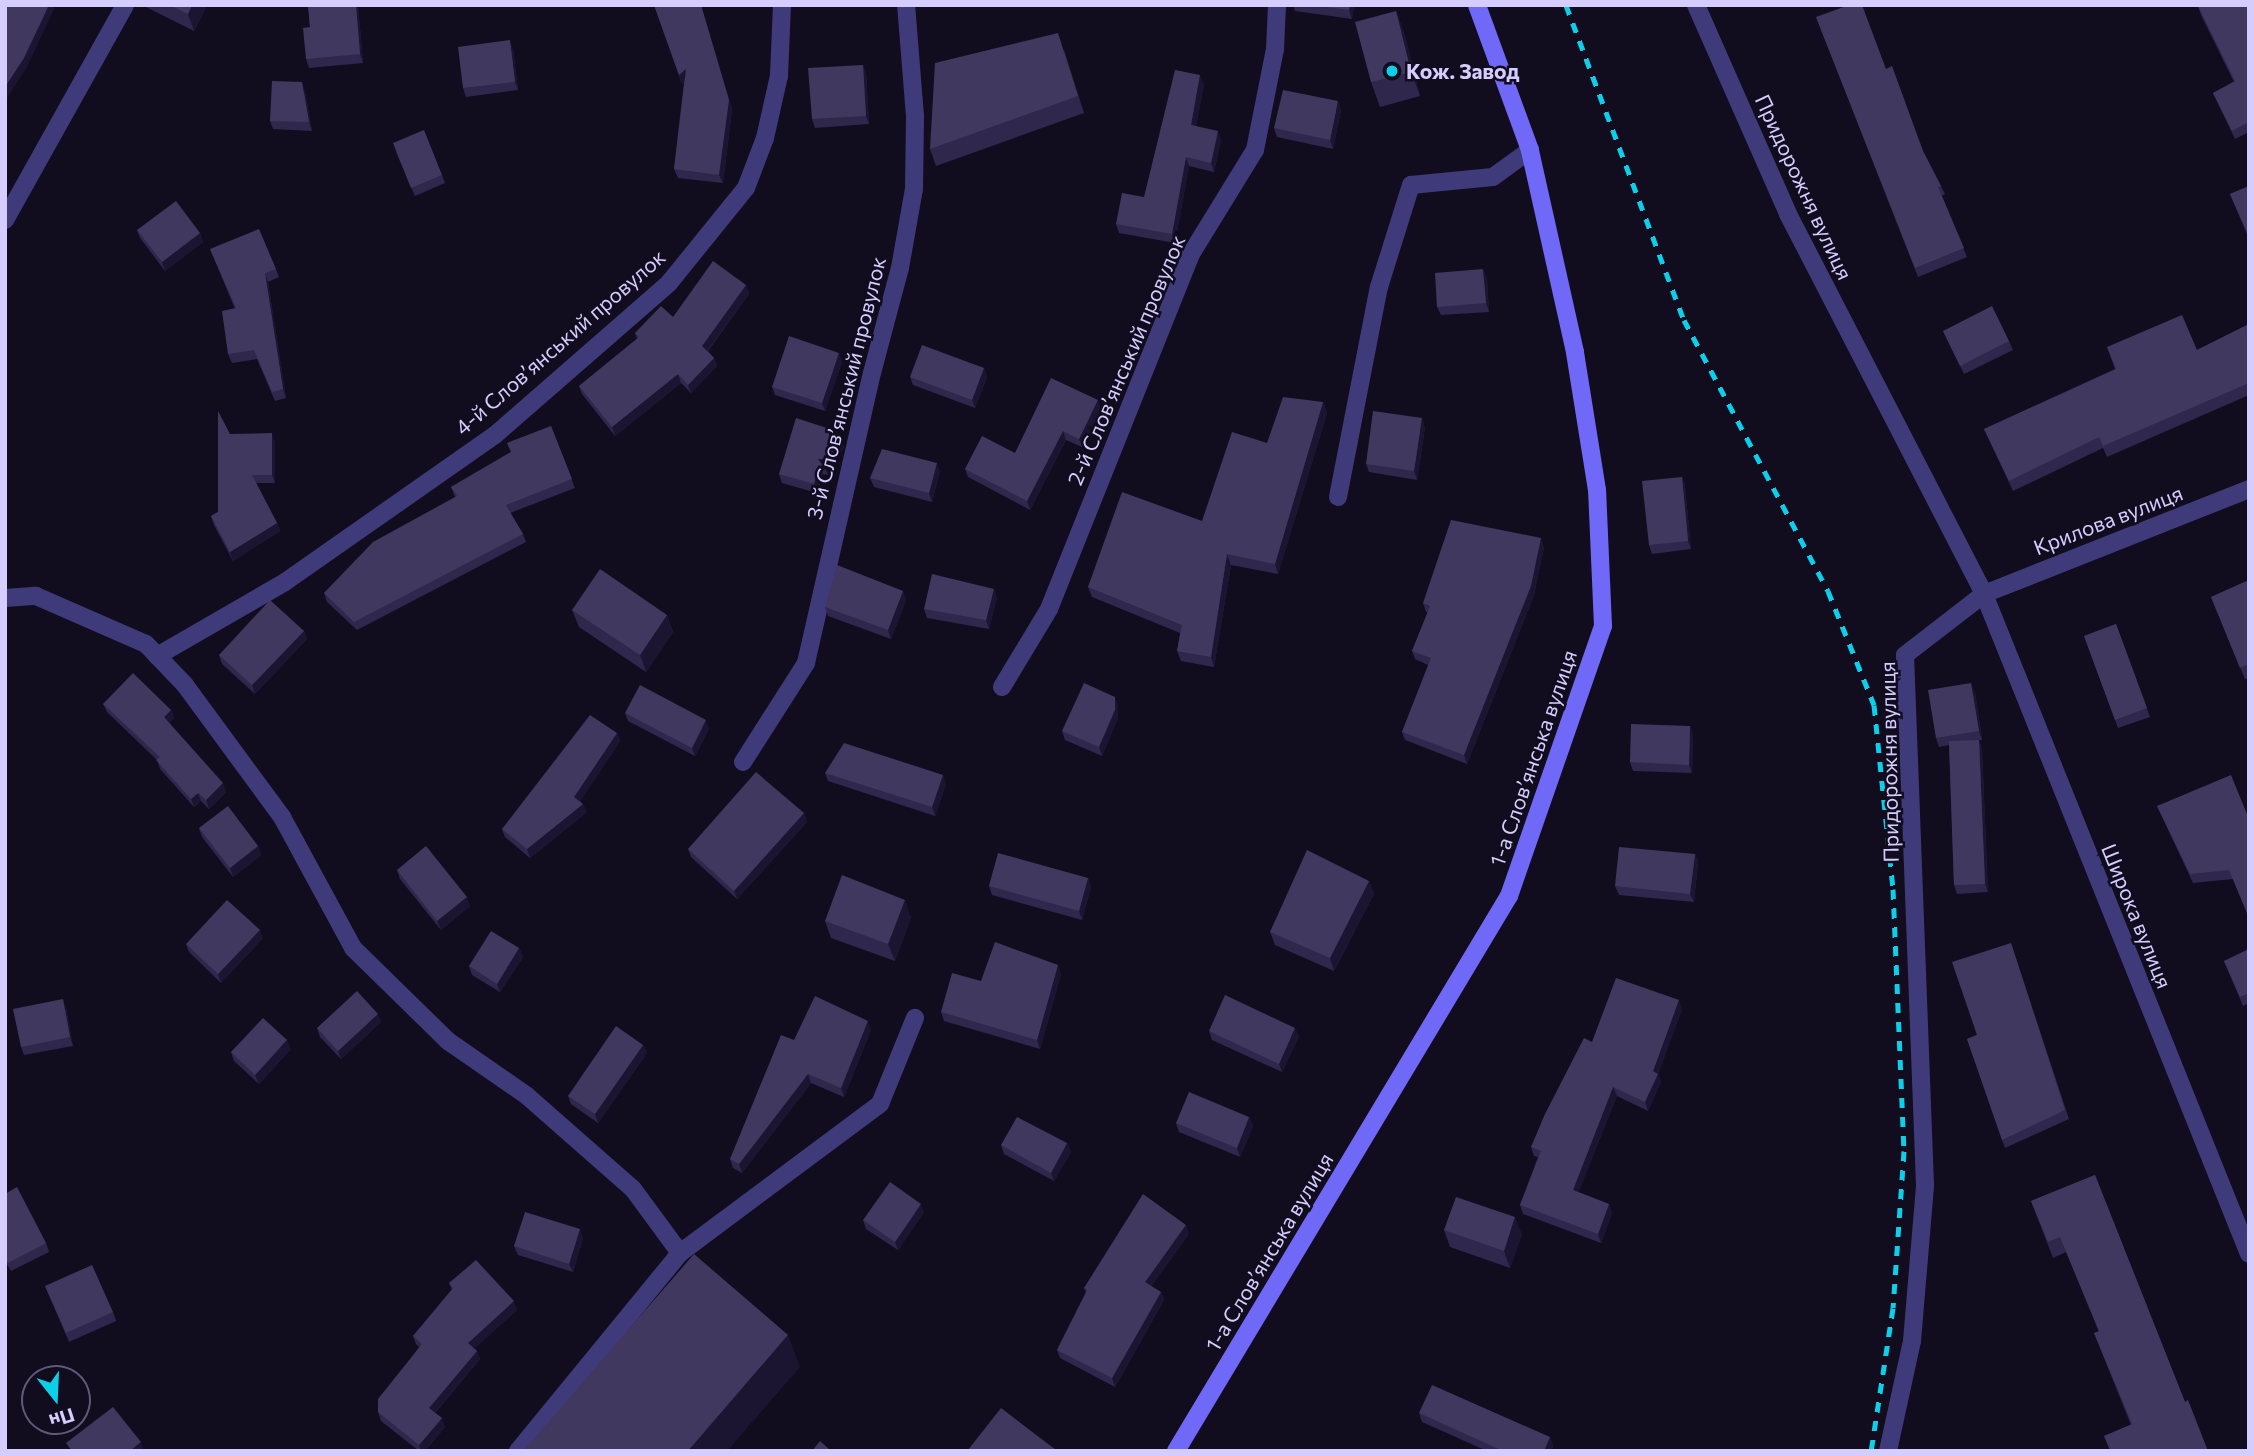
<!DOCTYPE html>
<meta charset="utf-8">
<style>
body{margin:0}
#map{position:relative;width:2254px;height:1456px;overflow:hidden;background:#110d1f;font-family:Commissioner,sans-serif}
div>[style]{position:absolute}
.street>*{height:18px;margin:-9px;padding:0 9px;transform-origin:9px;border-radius:9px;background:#3f3b7b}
.secondary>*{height:18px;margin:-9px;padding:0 9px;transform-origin:9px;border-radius:9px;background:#7069f7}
.rail>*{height:5px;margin-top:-2.5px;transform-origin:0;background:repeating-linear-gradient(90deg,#0ccfea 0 10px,transparent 0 19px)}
.wall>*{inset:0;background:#2f274c}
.shaded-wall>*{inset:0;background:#1c1532}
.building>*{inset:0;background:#41385f}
.dots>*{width:19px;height:19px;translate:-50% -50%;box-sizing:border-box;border:4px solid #110d1f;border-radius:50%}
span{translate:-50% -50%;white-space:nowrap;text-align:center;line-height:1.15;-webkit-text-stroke:5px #110d1f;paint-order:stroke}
.poi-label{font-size:21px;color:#d4cdfd;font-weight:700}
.left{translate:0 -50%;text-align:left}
.street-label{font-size:21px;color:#d4cdfd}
.frame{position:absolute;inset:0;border:7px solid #d4cdfd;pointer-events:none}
.north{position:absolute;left:21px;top:1365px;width:70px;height:70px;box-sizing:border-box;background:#110d1f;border:2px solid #5f5a78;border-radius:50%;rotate:162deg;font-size:19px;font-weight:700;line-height:28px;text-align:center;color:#d4cdfd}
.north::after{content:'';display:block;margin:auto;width:24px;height:32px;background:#0ccfea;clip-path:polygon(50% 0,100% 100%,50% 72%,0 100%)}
</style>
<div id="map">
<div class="street">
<i style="left:1696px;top:5px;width:228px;rotate:66.2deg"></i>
<i style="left:1788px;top:214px;width:428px;rotate:62.7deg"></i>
<i style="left:1984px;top:594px;width:711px;rotate:68.12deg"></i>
<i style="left:5px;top:220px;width:246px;rotate:-60.8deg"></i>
<i style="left:1338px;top:497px;width:214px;rotate:-79deg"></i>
<i style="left:1379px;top:287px;width:107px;rotate:-72.6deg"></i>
<i style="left:1411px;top:185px;width:82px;rotate:-5.6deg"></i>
<i style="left:1493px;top:177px;width:46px;rotate:-36.1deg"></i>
<i style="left:5px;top:598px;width:31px;rotate:-4deg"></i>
<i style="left:36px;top:596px;width:120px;rotate:23.6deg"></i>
<i style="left:146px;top:644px;width:57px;rotate:46.4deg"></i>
<i style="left:185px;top:685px;width:164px;rotate:53.7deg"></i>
<i style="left:282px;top:817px;width:149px;rotate:61.5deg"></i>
<i style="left:353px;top:948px;width:133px;rotate:44.4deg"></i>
<i style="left:448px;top:1041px;width:95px;rotate:34.7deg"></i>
<i style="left:526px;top:1095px;width:142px;rotate:41.3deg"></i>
<i style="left:633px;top:1189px;width:79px;rotate:53.7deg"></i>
<i style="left:157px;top:656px;width:148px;rotate:-30deg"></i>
<i style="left:285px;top:582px;width:256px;rotate:-35deg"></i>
<i style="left:495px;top:435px;width:231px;rotate:-41.1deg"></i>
<i style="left:669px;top:283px;width:122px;rotate:-51deg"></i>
<i style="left:746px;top:188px;width:53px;rotate:-69.2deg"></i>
<i style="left:765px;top:138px;width:64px;rotate:-77.3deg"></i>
<i style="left:779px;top:76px;width:71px;rotate:-87.6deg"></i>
<i style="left:1002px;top:687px;width:91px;rotate:-58.9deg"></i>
<i style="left:1049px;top:609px;width:382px;rotate:-68.2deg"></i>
<i style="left:1191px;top:254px;width:122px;rotate:-58.4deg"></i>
<i style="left:1255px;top:150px;width:103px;rotate:-78.8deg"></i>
<i style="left:1275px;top:49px;width:44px;rotate:-87.4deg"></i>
<i style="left:743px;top:762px;width:117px;rotate:-57.5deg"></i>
<i style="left:806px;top:663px;width:297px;rotate:-77.2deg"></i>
<i style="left:872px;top:373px;width:109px;rotate:-75.1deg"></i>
<i style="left:900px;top:268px;width:80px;rotate:-80deg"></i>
<i style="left:914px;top:189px;width:73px;rotate:-89.2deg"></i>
<i style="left:915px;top:116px;width:111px;rotate:-94.6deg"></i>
<i style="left:518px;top:1451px;width:256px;rotate:-50.7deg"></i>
<i style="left:680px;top:1253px;width:249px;rotate:-36.7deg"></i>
<i style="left:880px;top:1104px;width:93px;rotate:-67.9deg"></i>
<i style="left:1888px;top:1451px;width:113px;rotate:-77.7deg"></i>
<i style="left:1912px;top:1341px;width:157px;rotate:-85.2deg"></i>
<i style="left:1925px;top:1185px;width:530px;rotate:-92.16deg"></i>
<i style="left:1905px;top:655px;width:100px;rotate:-37.7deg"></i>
<i style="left:1984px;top:594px;width:285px;rotate:-21.6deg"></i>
</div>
<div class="secondary">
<i style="left:1176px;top:1451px;width:647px;rotate:-59.04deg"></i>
<i style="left:1509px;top:896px;width:286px;rotate:-70.8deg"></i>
<i style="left:1603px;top:626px;width:136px;rotate:-92.5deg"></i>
<i style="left:1597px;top:490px;width:140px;rotate:-99.1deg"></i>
<i style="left:1575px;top:352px;width:207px;rotate:-102.6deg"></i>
<i style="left:1530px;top:150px;width:154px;rotate:-110.1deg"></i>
</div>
<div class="rail">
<i style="left:1566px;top:5px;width:336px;rotate:69.5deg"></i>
<i style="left:1684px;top:320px;width:307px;rotate:62deg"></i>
<i style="left:1828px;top:591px;width:123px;rotate:68deg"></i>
<i style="left:1874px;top:705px;width:185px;rotate:84.1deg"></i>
<i style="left:1893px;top:889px;width:262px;rotate:87.6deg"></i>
<i style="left:1904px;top:1151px;width:157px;rotate:94deg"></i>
<i style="left:1893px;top:1308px;width:145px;rotate:98.7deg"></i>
</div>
<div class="wall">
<i style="clip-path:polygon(142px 5px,207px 5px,194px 31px)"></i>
<i style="clip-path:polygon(308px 5px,370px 5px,358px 6px,363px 63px,309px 68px,306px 59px,310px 27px)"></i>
<i style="clip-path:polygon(654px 5px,701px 5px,732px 109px,723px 183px,678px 178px,674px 169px,684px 82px,682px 84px)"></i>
<i style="clip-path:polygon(1293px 5px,1354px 5px,1352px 19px,1295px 11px)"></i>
<i style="clip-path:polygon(2249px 5px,2249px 132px,2235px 139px,2213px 93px,2234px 82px,2201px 15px,2198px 6px)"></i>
<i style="clip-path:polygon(1396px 11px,1405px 36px,1420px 96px,1380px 107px,1371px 82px)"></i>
<i style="clip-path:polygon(1816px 17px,1886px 69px,1923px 151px,1941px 186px,1945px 194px,1942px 196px,1967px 257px,1918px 277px)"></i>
<i style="clip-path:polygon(513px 49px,518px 90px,466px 97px,463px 88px)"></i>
<i style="clip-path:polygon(1064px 50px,1084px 113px,936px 166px,930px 149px)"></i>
<i style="clip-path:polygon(863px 65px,866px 73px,869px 124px,815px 128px,812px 119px)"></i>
<i style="clip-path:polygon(1204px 84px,1196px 126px,1221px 139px,1214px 172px,1189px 166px,1175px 243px,1119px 233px,1116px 224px,1144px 197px)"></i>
<i style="clip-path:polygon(305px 91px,312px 131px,273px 129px,270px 121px)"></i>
<i style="clip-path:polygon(1341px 110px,1333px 149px,1277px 137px,1274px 128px)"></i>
<i style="clip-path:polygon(396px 152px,442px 175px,445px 183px,415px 196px)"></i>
<i style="clip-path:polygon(2249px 186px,2249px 239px,2230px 194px)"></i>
<i style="clip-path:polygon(137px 230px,200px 233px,203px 242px,165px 271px,140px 238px)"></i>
<i style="clip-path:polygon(210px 249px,276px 269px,279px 277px,268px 282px,286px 398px,275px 401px,257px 359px,232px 363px,228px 354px,235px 309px)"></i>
<i style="clip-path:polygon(1487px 278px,1489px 312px,1441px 315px,1437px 307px)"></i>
<i style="clip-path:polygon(746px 285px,749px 294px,708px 351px,714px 358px,717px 366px,691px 393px,681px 383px,615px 436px,582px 394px,579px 386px,637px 339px,635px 333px)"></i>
<i style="clip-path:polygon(2249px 324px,2249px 395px,2107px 457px,2103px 448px,2013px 491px,1984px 429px,2115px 369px,2107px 347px,2197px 350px)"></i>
<i style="clip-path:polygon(1943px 331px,2009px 341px,2013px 350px,1964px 374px)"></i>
<i style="clip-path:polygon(842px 362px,825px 411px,775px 395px,772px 387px)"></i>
<i style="clip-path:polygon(984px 368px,987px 377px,975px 408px,913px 385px,910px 377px)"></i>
<i style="clip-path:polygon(1323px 402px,1327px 413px,1278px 574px,1231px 565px,1214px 667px,1181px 661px,1177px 651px,1180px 633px,1092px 597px,1088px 587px,1202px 521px,1267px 443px)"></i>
<i style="clip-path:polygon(1101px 409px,1082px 447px,1066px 440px,1030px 510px,968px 477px,965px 469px,1015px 453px)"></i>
<i style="clip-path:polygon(551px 426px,575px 488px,510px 513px,523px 534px,526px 542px,357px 630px,327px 602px,324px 593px,455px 497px,451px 487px,511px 452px)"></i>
<i style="clip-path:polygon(1425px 427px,1417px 480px,1369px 472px,1366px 464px)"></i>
<i style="clip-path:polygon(230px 434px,275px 442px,275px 483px,256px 483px,277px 523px,280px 531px,233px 561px,214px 525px,211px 516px,218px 512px)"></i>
<i style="clip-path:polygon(833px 436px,840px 438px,844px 447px,828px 475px,823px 474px,817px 493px,782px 483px,779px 474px)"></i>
<i style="clip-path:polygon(940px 471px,932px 502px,874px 487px,870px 478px)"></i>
<i style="clip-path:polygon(1682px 477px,1685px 486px,1691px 549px,1652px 554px,1649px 545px)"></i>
<i style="clip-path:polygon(1544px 547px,1534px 595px,1467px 764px,1405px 740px,1402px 732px,1428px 665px,1415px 659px,1412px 651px,1428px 612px,1426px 612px,1423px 603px)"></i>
<i style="clip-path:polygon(2249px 580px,2249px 678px,2245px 679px,2211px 597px)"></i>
<i style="clip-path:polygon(903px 591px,906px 600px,891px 639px,828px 616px,825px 607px)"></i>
<i style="clip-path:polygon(997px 597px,989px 629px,927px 618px,924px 609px)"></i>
<i style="clip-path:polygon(572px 610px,667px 615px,673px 632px,646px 672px,579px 627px)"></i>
<i style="clip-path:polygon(2116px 624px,2150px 717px,2118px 728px,2084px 636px)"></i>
<i style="clip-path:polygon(304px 631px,307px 639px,255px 694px,222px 664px,219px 655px)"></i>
<i style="clip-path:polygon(1975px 692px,1982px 740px,1979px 740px,1982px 749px,1988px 892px,1957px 894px,1954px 885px,1949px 745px,1939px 747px,1936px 738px)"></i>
<i style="clip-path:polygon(103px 704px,171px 710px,174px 718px,169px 723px,226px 792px,209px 809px,201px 801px,194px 807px,160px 769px,157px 760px,107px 712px)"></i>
<i style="clip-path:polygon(1118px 705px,1118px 718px,1102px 756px,1065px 740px,1062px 731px)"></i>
<i style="clip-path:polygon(625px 713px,709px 729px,695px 756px,628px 721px)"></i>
<i style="clip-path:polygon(1690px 726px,1693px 735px,1692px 773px,1633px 771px,1630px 762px)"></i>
<i style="clip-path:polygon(617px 733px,620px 741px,580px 801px,587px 812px,530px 858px,505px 837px,502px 829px)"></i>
<i style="clip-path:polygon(825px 773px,946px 784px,935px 816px,828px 781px)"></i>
<i style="clip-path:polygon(2157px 806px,2249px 819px,2233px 879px,2193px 883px)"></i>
<i style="clip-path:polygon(804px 813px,807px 822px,737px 899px,691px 857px,688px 849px)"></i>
<i style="clip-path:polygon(199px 828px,258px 846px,261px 855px,233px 877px,202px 837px)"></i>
<i style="clip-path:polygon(1695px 854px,1698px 862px,1694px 902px,1619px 895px,1615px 886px)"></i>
<i style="clip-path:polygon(397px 870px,470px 906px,441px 930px,400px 879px)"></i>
<i style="clip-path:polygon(1088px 878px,1091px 887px,1082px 920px,992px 895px,989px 886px)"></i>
<i style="clip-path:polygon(1369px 881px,1374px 894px,1334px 971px,1275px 945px,1270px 932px)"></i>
<i style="clip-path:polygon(911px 917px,895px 961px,831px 938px,825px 921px)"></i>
<i style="clip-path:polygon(263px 938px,221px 983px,189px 952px,186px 944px)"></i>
<i style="clip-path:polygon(2011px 943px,2069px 1119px,2005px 1148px,1967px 1039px,1977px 1035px)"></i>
<i style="clip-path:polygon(519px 948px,523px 957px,500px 992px,472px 975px,469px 966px)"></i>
<i style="clip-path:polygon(2249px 949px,2249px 1003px,2243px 1006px,2224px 961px)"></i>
<i style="clip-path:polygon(1061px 974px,1040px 1049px,944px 1021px,941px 1012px,981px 981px)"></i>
<i style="clip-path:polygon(66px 1008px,73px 1046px,24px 1055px,21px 1047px)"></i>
<i style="clip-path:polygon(1682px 1009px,1658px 1074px,1661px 1082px,1648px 1111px,1617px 1096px,1578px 1192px,1609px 1204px,1612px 1213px,1601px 1243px,1523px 1214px,1520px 1205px,1538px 1157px,1534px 1156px,1531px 1147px,1592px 1042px)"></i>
<i style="clip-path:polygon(381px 1022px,341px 1059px,320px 1037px,317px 1028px)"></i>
<i style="clip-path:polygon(871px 1030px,844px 1097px,811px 1083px,742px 1173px,733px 1168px,730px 1159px,794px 1040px)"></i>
<i style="clip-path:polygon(1209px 1031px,1299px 1036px,1282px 1072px,1212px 1040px)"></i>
<i style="clip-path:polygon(643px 1045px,647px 1053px,598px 1123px,571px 1104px,568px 1096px)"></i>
<i style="clip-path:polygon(291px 1049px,259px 1084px,234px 1061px,231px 1052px)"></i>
<i style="clip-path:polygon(1249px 1117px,1253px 1126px,1240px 1157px,1179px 1132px,1176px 1123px)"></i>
<i style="clip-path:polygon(1067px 1143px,1071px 1152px,1054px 1181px,1004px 1154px,1001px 1145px)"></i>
<i style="clip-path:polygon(2095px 1175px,2185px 1402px,2208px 1451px,2110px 1451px,2104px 1436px,2131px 1425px,2094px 1333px,2099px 1332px,2066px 1252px,2053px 1258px,2031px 1201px)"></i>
<i style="clip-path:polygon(5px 1194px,46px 1243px,49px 1252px,11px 1271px,5px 1261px)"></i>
<i style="clip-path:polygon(924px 1212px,898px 1250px,866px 1229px,863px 1220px)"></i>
<i style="clip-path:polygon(1444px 1230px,1522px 1234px,1510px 1268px,1450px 1247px)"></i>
<i style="clip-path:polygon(1189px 1234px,1151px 1286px,1161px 1292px,1164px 1300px,1115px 1387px,1060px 1358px,1057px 1350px,1086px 1293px,1084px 1288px)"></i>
<i style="clip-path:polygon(583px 1238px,573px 1272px,518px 1255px,514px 1246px)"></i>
<i style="clip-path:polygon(449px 1283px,517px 1310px,474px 1348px,477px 1351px,480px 1359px,435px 1413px,445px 1427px,425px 1451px,419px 1451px,381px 1421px,378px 1412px,419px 1347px,416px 1344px,413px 1336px,452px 1290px)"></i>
<i style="clip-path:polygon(45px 1286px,113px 1312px,116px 1321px,69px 1342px)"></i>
<i style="clip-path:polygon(1419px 1413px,1550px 1437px,1553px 1446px,1551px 1451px,1487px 1451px,1422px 1422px)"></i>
</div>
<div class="shaded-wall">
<i style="clip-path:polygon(49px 5px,56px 5px,27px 67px,5px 101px,5px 87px)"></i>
<i style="clip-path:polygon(192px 5px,207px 5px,194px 31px,188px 14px)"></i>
<i style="clip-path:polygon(356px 5px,358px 5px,363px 63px,360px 54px)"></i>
<i style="clip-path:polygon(701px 5px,732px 109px,723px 183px,719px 175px)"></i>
<i style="clip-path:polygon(1350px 5px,1354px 5px,1352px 19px,1349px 10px)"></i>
<i style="clip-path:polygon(1396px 11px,1405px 36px,1420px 96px,1411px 72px)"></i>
<i style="clip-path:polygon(510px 40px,513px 49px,518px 90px,515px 82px)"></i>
<i style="clip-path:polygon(863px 65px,866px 73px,869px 124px,866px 116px)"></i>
<i style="clip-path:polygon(686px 69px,689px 77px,682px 84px,679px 75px)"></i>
<i style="clip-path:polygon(1200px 75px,1204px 84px,1195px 134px,1191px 125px)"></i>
<i style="clip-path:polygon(302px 82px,305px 91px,312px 131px,309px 122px)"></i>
<i style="clip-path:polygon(1338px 101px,1341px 110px,1333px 149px,1330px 140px)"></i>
<i style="clip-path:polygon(1218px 131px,1221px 139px,1214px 172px,1211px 163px)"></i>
<i style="clip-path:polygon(1186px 157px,1189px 166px,1175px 243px,1172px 234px)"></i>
<i style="clip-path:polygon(200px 233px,203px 242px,165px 271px,162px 262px)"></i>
<i style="clip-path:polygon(1483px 269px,1487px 278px,1489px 312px,1486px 303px)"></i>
<i style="clip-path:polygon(265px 273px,268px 282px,286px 398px,283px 389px)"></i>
<i style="clip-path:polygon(746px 285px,749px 294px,705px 354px,702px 346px)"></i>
<i style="clip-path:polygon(839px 353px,842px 362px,825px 411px,822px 403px)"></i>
<i style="clip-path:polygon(714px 358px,717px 366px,691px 393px,688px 385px)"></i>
<i style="clip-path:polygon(984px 368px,987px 377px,975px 408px,972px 400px)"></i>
<i style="clip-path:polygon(678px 374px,681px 383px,615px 436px,612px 427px)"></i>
<i style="clip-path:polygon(1098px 400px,1101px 409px,1082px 447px,1079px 439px)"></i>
<i style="clip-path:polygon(1323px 402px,1327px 413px,1278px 574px,1275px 564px)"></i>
<i style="clip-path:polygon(1422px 418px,1425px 427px,1417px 480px,1414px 471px)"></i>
<i style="clip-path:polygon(1063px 431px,1066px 440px,1030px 510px,1027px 501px)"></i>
<i style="clip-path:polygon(272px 433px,275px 442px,275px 483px,272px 475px)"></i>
<i style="clip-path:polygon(840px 438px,844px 447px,828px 475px,824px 467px)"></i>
<i style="clip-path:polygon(937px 463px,940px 471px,932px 502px,929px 493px)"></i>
<i style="clip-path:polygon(819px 465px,823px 474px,817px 493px,814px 484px)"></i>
<i style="clip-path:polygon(1682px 477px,1685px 486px,1691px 549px,1688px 541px)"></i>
<i style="clip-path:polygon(277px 523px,280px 531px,233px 561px,230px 552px)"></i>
<i style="clip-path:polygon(1541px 538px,1544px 547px,1534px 595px,1467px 764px,1464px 755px)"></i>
<i style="clip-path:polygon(1227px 554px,1231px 565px,1214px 667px,1211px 657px)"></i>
<i style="clip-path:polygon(994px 589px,997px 597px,989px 629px,986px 620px)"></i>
<i style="clip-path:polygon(903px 591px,906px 600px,891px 639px,888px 630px)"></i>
<i style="clip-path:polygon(667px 615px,673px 632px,646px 672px,640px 655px)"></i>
<i style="clip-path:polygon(304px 631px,307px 639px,255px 694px,252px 685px)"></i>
<i style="clip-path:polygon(1971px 683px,1975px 692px,1982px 740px,1979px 731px)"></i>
<i style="clip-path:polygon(1115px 697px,1118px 705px,1118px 718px,1102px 756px,1099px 747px)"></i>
<i style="clip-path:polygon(171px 710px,174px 718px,167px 726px,164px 717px)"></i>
<i style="clip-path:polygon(706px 720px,709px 729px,695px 756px,692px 748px)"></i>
<i style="clip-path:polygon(1690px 726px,1693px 735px,1692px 773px,1689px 765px)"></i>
<i style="clip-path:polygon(617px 733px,620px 741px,578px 805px,574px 797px)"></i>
<i style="clip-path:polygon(1979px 740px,1982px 749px,1988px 892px,1985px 884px)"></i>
<i style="clip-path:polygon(943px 775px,946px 784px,935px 816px,932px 807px)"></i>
<i style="clip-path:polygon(223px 783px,226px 792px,209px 809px,206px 800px)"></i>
<i style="clip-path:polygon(198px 793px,201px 801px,194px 807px,191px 799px)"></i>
<i style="clip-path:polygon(583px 804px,587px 812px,530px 858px,527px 849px)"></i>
<i style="clip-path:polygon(804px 813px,807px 822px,737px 899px,734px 891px)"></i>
<i style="clip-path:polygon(258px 846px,261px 855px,233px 877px,230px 868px)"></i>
<i style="clip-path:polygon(1695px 854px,1698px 862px,1694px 902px,1690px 894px)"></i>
<i style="clip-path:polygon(1088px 878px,1091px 887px,1082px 920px,1079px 911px)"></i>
<i style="clip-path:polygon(1369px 881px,1374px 894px,1334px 971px,1330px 958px)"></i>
<i style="clip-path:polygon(467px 897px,470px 906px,441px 930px,437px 921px)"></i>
<i style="clip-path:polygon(905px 900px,911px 917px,895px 961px,888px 944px)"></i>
<i style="clip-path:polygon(260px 930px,263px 938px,221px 983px,218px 974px)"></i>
<i style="clip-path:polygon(519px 948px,523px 957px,500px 992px,497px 984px)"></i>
<i style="clip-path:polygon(1058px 965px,1061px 974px,1040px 1049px,1037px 1040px)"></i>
<i style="clip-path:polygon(63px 999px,66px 1008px,73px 1046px,70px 1037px)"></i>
<i style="clip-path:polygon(1679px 1000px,1682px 1009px,1658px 1074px,1661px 1082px,1648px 1111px,1645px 1102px,1653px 1071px)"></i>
<i style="clip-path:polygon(378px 1014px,381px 1022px,341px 1059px,338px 1051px)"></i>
<i style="clip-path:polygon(868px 1021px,871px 1030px,844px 1097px,841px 1088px)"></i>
<i style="clip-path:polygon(1295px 1028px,1299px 1036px,1282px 1072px,1279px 1064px)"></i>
<i style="clip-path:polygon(287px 1040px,291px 1049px,259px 1084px,255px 1075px)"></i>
<i style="clip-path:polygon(643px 1045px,647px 1053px,598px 1123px,595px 1114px)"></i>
<i style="clip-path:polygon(808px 1074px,811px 1083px,742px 1173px,739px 1164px)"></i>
<i style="clip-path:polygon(1613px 1087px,1617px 1096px,1576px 1199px,1573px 1190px)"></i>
<i style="clip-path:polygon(1249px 1117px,1253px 1126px,1240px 1157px,1237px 1148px)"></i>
<i style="clip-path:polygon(1067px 1143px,1071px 1152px,1054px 1181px,1051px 1173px)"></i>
<i style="clip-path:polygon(921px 1204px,924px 1212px,898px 1250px,895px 1242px)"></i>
<i style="clip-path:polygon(1609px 1204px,1612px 1213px,1601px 1243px,1598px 1234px)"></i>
<i style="clip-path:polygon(1515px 1217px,1522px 1234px,1510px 1268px,1504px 1251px)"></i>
<i style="clip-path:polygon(1186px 1225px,1189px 1234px,1148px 1291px,1145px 1282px)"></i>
<i style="clip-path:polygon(580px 1229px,583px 1238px,573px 1272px,569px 1264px)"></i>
<i style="clip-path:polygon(1161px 1292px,1164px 1300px,1115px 1387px,1112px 1378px)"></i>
<i style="clip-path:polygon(514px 1301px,517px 1310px,471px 1352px,468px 1343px)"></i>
<i style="clip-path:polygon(788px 1335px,800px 1367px,727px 1451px,688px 1451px)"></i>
<i style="clip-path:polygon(477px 1351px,480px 1359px,432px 1416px,429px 1408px)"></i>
<i style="clip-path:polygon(442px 1418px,445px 1427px,425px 1451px,421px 1451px,419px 1445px)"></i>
<i style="clip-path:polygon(1550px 1437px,1553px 1446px,1551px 1451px,1544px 1451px)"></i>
<i style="clip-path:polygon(141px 1442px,144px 1451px,130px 1451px)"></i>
</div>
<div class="building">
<i style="clip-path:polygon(8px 5px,49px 5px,24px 58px,5px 87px,5px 10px)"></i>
<i style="clip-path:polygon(170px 5px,192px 5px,188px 14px)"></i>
<i style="clip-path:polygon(308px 5px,356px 5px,360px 54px,306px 59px,303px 28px,310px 27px)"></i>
<i style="clip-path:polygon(654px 5px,701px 5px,729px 100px,719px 175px,674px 169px,686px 69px,679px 75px)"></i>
<i style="clip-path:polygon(1312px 5px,1350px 5px,1349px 10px)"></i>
<i style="clip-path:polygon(1849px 5px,1862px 5px,1886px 69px,1892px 66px,1923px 151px,1941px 186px,1938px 187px,1964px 248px,1915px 268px,1816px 17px)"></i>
<i style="clip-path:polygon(2199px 5px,2249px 5px,2249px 122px,2232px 131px,2213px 93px,2235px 81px,2198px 6px)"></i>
<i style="clip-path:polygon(1396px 11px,1411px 72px,1371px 82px,1355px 22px)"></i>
<i style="clip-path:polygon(1058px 33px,1078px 96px,930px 149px,935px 63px)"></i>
<i style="clip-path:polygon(510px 40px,515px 82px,463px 88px,458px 47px)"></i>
<i style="clip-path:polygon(863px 65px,866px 116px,812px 119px,808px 68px)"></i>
<i style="clip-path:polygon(1175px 70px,1200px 75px,1191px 125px,1218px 131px,1211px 163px,1186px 157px,1172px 234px,1116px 224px,1122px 193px,1144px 197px)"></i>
<i style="clip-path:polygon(272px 81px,302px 82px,309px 122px,270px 121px)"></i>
<i style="clip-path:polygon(1283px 90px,1338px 101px,1330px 140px,1274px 128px)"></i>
<i style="clip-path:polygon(424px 130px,442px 175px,411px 188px,393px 143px)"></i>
<i style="clip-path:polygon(2249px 186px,2249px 237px,2230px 194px)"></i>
<i style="clip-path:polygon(176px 201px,200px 233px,162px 262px,137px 230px)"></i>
<i style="clip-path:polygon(259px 229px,276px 269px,265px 273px,283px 389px,272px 392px,254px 350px,228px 354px,222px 311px,236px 308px,210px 249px)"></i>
<i style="clip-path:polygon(713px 261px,746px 285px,702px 346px,714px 358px,688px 385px,678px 374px,612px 427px,579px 386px,639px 337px,635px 333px,661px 306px,673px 317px)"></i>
<i style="clip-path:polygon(1483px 269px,1486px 303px,1437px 307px,1435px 273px)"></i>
<i style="clip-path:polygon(1992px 306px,2009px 341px,1960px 366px,1943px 331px)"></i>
<i style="clip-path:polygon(2182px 315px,2197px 350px,2249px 324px,2249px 383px,2103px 446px,2099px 437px,2009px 481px,1984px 429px,2116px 369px,2107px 347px)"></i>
<i style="clip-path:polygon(789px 336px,839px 353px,822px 403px,772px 387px)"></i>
<i style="clip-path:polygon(922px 345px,984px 368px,972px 400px,910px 377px)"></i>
<i style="clip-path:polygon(1051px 378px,1098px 400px,1079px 439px,1063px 431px,1027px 501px,965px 469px,982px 436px,1015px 453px)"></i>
<i style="clip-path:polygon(1283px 397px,1323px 402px,1275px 564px,1227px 554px,1211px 657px,1177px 651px,1182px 625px,1088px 587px,1122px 492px,1202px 521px,1232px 432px,1267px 443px)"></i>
<i style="clip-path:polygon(218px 411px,230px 434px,272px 433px,272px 475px,252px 475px,277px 523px,230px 552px,211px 516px,218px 512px)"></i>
<i style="clip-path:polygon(1373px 411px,1422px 418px,1414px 471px,1366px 464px)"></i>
<i style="clip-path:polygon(796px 418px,830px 429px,829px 435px,840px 438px,824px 467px,819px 465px,814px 484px,779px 474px)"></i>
<i style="clip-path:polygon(551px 426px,572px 479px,506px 505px,523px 534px,354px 622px,324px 593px,373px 542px,457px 496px,451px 487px,511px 452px,507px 443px)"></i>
<i style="clip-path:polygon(882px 449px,937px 463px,929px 493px,870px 478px)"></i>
<i style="clip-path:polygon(1682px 477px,1688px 541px,1649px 545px,1642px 481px)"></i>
<i style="clip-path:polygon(1451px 520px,1541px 538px,1531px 586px,1464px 755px,1402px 732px,1431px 658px,1412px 651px,1430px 606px,1423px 603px)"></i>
<i style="clip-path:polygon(837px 565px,903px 591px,888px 630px,825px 607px)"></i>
<i style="clip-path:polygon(600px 569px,667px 615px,640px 655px,572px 610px)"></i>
<i style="clip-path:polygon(932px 574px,994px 589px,986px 620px,924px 609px)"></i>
<i style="clip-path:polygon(2249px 580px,2249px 664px,2240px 668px,2211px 597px)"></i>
<i style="clip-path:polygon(270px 600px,304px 631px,252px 685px,219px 655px)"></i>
<i style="clip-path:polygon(2116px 624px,2147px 708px,2115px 720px,2084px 636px)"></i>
<i style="clip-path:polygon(133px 673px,171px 710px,164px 717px,223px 783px,206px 800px,198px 793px,191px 799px,156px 760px,160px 757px,103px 704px)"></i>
<i style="clip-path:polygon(1084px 683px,1115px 697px,1115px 710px,1099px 747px,1062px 731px)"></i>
<i style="clip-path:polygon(1971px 683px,1979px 731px,1936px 738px,1928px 690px)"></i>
<i style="clip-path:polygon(640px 685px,706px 720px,692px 748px,625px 713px)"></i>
<i style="clip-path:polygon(590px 715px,617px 733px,574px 797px,583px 804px,527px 849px,502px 829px)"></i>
<i style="clip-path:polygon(1631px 724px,1690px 726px,1689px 765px,1630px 762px)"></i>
<i style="clip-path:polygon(1979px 740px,1985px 884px,1954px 885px,1949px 741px)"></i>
<i style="clip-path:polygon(844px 743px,943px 775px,932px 807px,825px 773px)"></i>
<i style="clip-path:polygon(756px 772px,804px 813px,734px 891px,688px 849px)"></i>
<i style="clip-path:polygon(2231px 775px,2249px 819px,2249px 918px,2229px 870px,2190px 874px,2157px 806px)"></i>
<i style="clip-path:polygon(228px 806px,258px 846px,230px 868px,199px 828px)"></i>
<i style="clip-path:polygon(426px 846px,467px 897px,437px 921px,397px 870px)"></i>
<i style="clip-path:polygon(1619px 847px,1695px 854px,1690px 894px,1615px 886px)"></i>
<i style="clip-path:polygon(1307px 850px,1369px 881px,1330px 958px,1270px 932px)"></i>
<i style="clip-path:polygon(998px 853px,1088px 878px,1079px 911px,989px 886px)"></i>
<i style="clip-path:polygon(842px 875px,905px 900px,888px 944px,825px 921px)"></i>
<i style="clip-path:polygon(227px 900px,260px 930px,218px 974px,186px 944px)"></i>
<i style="clip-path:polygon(491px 931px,519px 948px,497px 984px,469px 966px)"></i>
<i style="clip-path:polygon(995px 942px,1058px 965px,1037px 1040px,941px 1012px,952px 973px,981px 981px)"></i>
<i style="clip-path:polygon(2011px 943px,2065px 1110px,2002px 1140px,1967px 1039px,1977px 1035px,1952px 962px)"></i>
<i style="clip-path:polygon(2249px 949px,2249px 993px,2240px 997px,2224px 961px)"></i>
<i style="clip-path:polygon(1616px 978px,1679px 1000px,1653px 1071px,1658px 1074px,1645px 1102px,1613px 1087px,1573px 1190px,1609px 1204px,1598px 1234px,1520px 1205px,1541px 1151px,1531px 1147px,1545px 1114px,1584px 1038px,1592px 1042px)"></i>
<i style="clip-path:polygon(357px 991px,378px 1014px,338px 1051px,317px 1028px)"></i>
<i style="clip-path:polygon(1225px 995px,1295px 1028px,1279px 1064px,1209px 1031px)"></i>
<i style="clip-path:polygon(815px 996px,868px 1021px,841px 1088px,808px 1074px,739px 1164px,730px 1159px,781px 1035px,794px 1040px)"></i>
<i style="clip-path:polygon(63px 999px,70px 1037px,21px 1047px,13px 1009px)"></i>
<i style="clip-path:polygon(263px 1018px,287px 1040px,255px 1075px,231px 1052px)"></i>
<i style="clip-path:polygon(616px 1026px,643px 1045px,595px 1114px,568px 1096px)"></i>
<i style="clip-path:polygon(1189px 1092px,1249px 1117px,1237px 1148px,1176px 1123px)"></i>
<i style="clip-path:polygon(1017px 1117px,1067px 1143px,1051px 1173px,1001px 1145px)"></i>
<i style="clip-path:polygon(2095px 1175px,2185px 1402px,2188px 1400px,2208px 1451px,2111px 1451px,2104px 1436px,2132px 1424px,2094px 1333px,2099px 1331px,2060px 1237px,2048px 1242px,2031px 1201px)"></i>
<i style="clip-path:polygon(890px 1182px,921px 1204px,895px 1242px,863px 1220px)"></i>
<i style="clip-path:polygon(17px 1187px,46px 1243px,8px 1263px,5px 1258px,5px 1194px)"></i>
<i style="clip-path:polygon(1143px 1194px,1186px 1225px,1145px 1282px,1161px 1292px,1112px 1378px,1057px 1350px,1087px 1290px,1084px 1288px)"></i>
<i style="clip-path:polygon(1456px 1197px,1515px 1217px,1504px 1251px,1444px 1230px)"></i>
<i style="clip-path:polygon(525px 1212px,580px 1229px,569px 1264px,514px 1246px)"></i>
<i style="clip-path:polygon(694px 1254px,788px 1335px,688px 1451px,523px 1451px)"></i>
<i style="clip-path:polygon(476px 1260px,514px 1301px,468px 1343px,477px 1351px,429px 1408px,442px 1418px,419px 1445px,378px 1412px,378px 1399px,422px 1344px,413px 1336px,453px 1288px,449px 1283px)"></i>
<i style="clip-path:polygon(92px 1265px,113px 1312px,66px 1333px,45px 1286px)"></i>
<i style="clip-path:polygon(1432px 1385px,1550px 1437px,1544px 1451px,1503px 1451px,1419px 1413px)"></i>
<i style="clip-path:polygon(113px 1407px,141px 1442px,130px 1451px,72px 1451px,66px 1443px)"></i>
<i style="clip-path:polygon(1001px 1408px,1056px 1450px,1056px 1451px,968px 1450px)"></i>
<i style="clip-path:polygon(820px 1441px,831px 1451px,812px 1451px)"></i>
</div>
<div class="dots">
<i style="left:1392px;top:71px;background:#0ccfea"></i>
</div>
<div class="poi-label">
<span class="left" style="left:1406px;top:71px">Кож. Завод</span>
</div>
<div class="street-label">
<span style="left:1804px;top:187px;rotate:65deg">Придорожня вулиця</span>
<span style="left:560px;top:342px;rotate:-41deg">4-й Слов’янський провулок</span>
<span style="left:1126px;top:360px;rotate:-67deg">2-й Слов’янський провулок</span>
<span style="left:846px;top:388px;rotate:-76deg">3-й Слов’янський провулок</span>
<span style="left:2108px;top:520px;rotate:-21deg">Крилова вулиця</span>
<span style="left:1533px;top:758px;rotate:-71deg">1-а Слов’янська вулиця</span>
<span style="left:1889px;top:762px;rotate:-91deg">Придорожня вулиця</span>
<span style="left:2137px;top:916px;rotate:68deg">Широка вулиця</span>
<span style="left:1269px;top:1252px;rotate:-59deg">1-а Слов’янська вулиця</span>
</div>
<div class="frame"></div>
<div class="north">Пн</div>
</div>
